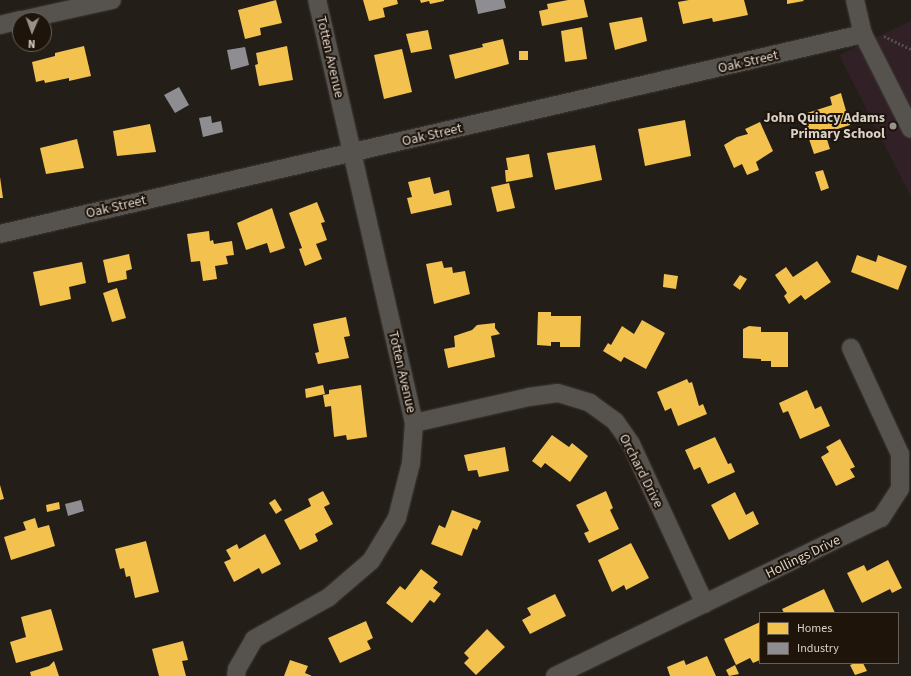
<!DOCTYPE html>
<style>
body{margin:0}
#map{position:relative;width:911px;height:676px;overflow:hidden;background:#231e18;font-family:"Source Sans 3",sans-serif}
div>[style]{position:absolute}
.education>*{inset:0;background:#312127}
.homes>*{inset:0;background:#f2c14e}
.industry>*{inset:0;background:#8d8d92}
.path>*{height:2.5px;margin-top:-1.25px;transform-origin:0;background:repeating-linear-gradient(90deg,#524e49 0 2px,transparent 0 4px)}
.roads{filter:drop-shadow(0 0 1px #3d3834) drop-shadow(0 0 1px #3d3834)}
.minor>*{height:18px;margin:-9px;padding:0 9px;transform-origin:9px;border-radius:9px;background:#56524d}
.dots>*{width:11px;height:11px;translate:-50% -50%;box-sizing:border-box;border:2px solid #1e140a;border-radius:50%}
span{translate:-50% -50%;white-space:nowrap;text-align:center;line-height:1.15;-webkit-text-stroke:4px #1e140a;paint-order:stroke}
.street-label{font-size:14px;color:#d8d1ca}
.poi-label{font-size:14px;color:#d8d1ca;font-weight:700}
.right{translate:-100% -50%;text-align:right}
.legend{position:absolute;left:759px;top:612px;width:140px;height:52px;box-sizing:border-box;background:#1e140a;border:1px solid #686057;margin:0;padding:5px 7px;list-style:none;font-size:12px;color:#d8d1ca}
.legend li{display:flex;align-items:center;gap:8px;height:20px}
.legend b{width:20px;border:1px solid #686057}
.north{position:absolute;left:12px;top:12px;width:40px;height:40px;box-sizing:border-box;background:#1e140a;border:1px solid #686057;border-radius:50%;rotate:182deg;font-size:11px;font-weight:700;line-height:16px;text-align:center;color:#d8d1ca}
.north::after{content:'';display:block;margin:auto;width:14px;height:18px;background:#99928c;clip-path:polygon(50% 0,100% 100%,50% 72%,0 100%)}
</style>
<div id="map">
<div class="education">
<i style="clip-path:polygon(911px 21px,911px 197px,839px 55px)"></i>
</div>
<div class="homes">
<i style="clip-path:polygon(276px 0,282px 23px,260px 28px,261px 35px,245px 39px,238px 10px)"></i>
<i style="clip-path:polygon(363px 0,397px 0,398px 4px,383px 8px,385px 17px,369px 21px)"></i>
<i style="clip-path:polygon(420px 0,444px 0,444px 1px,430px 4px,429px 1px,421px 3px)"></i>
<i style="clip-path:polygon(568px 0,584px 0,588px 17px,542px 26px,539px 11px,548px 9px,547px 4px)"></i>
<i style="clip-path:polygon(689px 0,744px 0,748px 15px,713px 22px,712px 18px,683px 24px,678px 2px)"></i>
<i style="clip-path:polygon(787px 0,803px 0,804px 1px,787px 4px)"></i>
<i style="clip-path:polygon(642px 17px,647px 41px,615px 50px,609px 23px)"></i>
<i style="clip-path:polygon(582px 27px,587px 59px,565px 62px,561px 31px)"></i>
<i style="clip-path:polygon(428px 30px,432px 49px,411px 53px,406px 34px)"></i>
<i style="clip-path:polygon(503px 39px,509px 64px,455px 79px,449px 55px,483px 47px,482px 44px)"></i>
<i style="clip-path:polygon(84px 46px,91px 76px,69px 81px,69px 78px,45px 83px,44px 80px,36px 82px,32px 62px,55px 56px,55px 53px)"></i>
<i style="clip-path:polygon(287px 46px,293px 80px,259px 86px,255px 65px,258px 64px,256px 53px)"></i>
<i style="clip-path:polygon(402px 49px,412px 92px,384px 99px,374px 55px)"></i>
<i style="clip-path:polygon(519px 51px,528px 51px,528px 60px,519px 60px)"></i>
<i style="clip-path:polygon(841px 93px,850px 125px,825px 133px,830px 149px,814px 154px,801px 115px,832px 105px,830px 97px)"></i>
<i style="clip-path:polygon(685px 120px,691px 156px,645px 166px,638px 129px)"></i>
<i style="clip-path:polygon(760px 122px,773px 151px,756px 162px,759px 170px,747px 175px,742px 164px,734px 168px,724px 145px,737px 137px,748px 134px,745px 129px)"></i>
<i style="clip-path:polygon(150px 124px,156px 152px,117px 156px,113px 131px)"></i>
<i style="clip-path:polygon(77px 139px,84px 168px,46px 174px,40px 148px)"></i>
<i style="clip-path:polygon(595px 145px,602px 180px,555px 190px,547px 153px)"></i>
<i style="clip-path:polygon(529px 154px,533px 177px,506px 182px,505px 170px,508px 170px,506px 158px)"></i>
<i style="clip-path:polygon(823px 170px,829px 188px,821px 191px,815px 172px)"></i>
<i style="clip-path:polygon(0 177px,3px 198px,0 198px)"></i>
<i style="clip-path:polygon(430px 177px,434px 194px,449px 190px,452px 205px,411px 214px,407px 198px,412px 197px,408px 182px)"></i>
<i style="clip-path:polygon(509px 183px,515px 208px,497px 212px,491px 187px)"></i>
<i style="clip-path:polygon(317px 202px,325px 222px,321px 223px,327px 240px,316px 244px,322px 259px,305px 266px,299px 249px,302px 248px,289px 213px)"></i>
<i style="clip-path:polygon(272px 208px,285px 248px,270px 253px,267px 243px,246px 250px,237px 223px)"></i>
<i style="clip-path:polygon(209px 231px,210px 241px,213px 240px,214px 244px,232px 241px,234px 255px,226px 256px,228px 264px,215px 266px,217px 279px,203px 281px,200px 261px,191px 262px,187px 234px)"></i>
<i style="clip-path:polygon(129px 254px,132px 269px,126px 271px,127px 279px,108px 283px,103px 260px)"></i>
<i style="clip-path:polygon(857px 255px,876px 262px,878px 255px,907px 266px,898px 290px,851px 272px)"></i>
<i style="clip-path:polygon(442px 261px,444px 268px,452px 267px,453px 273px,465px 271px,470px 294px,434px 304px,426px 264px)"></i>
<i style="clip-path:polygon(817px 261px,831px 282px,805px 300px,801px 295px,789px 304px,784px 296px,787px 293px,775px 275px,786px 267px,793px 277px)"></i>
<i style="clip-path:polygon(82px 262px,86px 283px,69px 287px,71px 299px,40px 306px,33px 272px)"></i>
<i style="clip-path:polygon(664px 274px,678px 276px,676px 289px,663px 287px)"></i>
<i style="clip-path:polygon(740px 275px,747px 279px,740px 290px,733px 285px)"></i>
<i style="clip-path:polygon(117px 288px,126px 318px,112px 322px,103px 293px)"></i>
<i style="clip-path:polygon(538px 312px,551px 312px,551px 316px,581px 316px,580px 347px,560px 347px,560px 342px,551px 342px,551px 346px,537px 345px)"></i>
<i style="clip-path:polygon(346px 317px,350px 336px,344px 337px,349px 358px,318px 364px,315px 353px,319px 352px,313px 324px)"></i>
<i style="clip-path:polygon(642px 320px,665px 333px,646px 369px,624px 357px,621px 362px,603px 351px,608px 343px,611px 345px,622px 326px,634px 334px)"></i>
<i style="clip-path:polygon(495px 323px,495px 328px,500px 334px,491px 336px,495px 357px,448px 368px,444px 349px,455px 347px,454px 336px,472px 330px,477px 325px)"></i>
<i style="clip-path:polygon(749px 326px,761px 327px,761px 332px,788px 332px,788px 367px,771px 367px,771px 361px,761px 361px,761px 359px,743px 358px,743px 329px)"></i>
<i style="clip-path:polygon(687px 379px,689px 383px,692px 382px,699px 406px,703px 404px,707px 414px,678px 426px,671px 408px,665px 411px,657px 392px)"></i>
<i style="clip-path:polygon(323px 385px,325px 394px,306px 398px,305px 389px)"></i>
<i style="clip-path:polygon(361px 385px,367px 437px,347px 440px,346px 435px,334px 437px,331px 406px,325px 407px,323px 395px,329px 394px,329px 390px)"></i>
<i style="clip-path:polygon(807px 390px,815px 409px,821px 406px,830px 426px,800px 439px,788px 411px,783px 413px,779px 403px)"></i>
<i style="clip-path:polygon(552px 435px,569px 447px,572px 443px,588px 456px,570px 482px,545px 463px,541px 468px,532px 461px)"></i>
<i style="clip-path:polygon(715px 437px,728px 464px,731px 463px,735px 472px,708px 484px,700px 467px,694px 470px,685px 450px)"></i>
<i style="clip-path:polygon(840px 439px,855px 467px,850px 469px,855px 477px,836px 486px,821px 457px,829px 452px,826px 447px)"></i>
<i style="clip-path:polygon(505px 447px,509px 471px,479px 477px,477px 470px,468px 471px,464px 455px)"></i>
<i style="clip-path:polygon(0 485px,4px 499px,0 500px)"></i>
<i style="clip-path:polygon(323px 491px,330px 504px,324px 507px,333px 524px,315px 534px,318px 541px,300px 550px,284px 520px,311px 506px,308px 499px)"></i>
<i style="clip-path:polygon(606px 491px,613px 508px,610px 510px,619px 529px,589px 543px,584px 533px,589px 531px,576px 505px)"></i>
<i style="clip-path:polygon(735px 492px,746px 515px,753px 511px,759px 524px,729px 540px,711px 505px)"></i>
<i style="clip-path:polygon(275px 499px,282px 510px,276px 514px,269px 503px)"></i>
<i style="clip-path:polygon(59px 502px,60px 509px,47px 512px,46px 505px)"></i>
<i style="clip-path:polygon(452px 510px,481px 521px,477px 530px,473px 528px,462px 556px,431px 544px,439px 525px,445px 528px)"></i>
<i style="clip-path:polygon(35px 518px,38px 528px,49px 525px,55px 546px,11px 560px,4px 537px,26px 530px,23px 522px)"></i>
<i style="clip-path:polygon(265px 534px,281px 564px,262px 574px,259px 568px,234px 582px,224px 562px,231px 559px,226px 550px,237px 544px,239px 549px)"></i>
<i style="clip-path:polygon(146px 541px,159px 592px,135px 598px,130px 576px,126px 577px,124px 568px,120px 569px,115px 549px)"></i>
<i style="clip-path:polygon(631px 543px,649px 578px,626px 590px,624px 585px,612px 592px,598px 560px)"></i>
<i style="clip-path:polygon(888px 560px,902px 588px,892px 593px,890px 589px,862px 603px,847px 573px,864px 565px,867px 571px)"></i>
<i style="clip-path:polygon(421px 569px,438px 582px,433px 588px,441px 594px,434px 603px,430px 600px,412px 623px,386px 603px,400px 586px,405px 590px)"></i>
<i style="clip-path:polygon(824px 589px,835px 613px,784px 613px,782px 609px)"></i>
<i style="clip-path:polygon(555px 594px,566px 616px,530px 634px,522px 620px,531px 615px,527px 608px)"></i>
<i style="clip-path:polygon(51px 609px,63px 650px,16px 663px,10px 642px,26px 637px,21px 617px)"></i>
<i style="clip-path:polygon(366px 621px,373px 638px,367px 641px,371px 649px,340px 663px,328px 638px)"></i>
<i style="clip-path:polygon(760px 622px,760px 660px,753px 663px,750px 658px,736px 665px,724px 639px)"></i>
<i style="clip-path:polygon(487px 629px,505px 647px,476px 675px,464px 663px,469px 658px,464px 653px)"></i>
<i style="clip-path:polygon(183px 641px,188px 660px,182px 661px,186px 676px,159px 676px,152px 649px)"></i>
<i style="clip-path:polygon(707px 656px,716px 676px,670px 676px,667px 667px,684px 660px,686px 665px)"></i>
<i style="clip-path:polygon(290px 660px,308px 666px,305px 673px,312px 676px,284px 676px)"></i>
<i style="clip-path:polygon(54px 661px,59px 676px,31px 676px,30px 672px,49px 666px)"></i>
<i style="clip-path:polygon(855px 663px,863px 663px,867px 671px,855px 675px,850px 665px)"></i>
<i style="clip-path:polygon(735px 665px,739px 674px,729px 676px,726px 670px)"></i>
</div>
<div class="industry">
<i style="clip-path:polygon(475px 0,504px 0,506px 8px,478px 14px)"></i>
<i style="clip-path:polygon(245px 47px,249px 65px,231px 70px,227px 50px)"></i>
<i style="clip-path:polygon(179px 87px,189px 105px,175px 113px,164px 95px)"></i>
<i style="clip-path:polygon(211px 116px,212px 123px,221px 121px,223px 132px,203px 137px,199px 118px)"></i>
<i style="clip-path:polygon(81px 500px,84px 511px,68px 516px,65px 504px)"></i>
</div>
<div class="path">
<i style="left:884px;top:36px;width:30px;rotate:26deg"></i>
</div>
<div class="roads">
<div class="minor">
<i style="left:855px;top:0;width:35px;rotate:77deg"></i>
<i style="left:863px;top:34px;width:106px;rotate:63.2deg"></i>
<i style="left:22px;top:20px;width:92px;rotate:-12.5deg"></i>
<i style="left:0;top:25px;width:21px;rotate:-14deg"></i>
<i style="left:0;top:234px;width:886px;rotate:-13.05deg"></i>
<i style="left:414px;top:423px;width:118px;rotate:-12.7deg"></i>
<i style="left:529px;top:397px;width:29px;rotate:-8deg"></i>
<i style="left:558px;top:393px;width:34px;rotate:17deg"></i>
<i style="left:590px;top:403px;width:31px;rotate:36deg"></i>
<i style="left:615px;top:421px;width:28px;rotate:55deg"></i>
<i style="left:631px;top:444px;width:176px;rotate:65.2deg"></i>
<i style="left:236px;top:676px;width:7px;rotate:-82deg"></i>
<i style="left:237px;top:669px;width:34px;rotate:-60deg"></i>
<i style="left:254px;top:639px;width:86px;rotate:-29.2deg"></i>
<i style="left:329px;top:597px;width:55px;rotate:-40.6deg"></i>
<i style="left:371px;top:561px;width:50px;rotate:-58.8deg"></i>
<i style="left:397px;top:518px;width:57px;rotate:-75.7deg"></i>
<i style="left:411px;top:463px;width:40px;rotate:-85.7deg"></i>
<i style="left:414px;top:423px;width:434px;rotate:-102.9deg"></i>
<i style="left:555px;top:676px;width:362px;rotate:-25.9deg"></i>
<i style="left:881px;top:518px;width:35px;rotate:-57deg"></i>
<i style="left:900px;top:489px;width:35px;rotate:-90deg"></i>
<i style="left:900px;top:454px;width:117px;rotate:-114.8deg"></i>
</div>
</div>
<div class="dots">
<i style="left:893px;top:126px;background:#99928c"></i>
</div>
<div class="street-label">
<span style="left:330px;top:57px;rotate:77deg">Totten Avenue</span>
<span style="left:748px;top:62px;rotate:-13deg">Oak Street</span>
<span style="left:432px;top:135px;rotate:-13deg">Oak Street</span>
<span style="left:116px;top:207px;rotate:-13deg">Oak Street</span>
<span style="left:402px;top:372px;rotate:77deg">Totten Avenue</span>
<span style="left:641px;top:471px;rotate:63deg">Orchard Drive</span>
<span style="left:803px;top:557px;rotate:-26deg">Hollings Drive</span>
</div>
<div class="poi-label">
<span class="right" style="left:885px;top:126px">John Quincy Adams<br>Primary School</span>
</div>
<ul class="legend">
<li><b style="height:11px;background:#f2c14e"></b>Homes</li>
<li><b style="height:11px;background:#8d8d92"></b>Industry</li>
</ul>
<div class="north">N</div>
</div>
